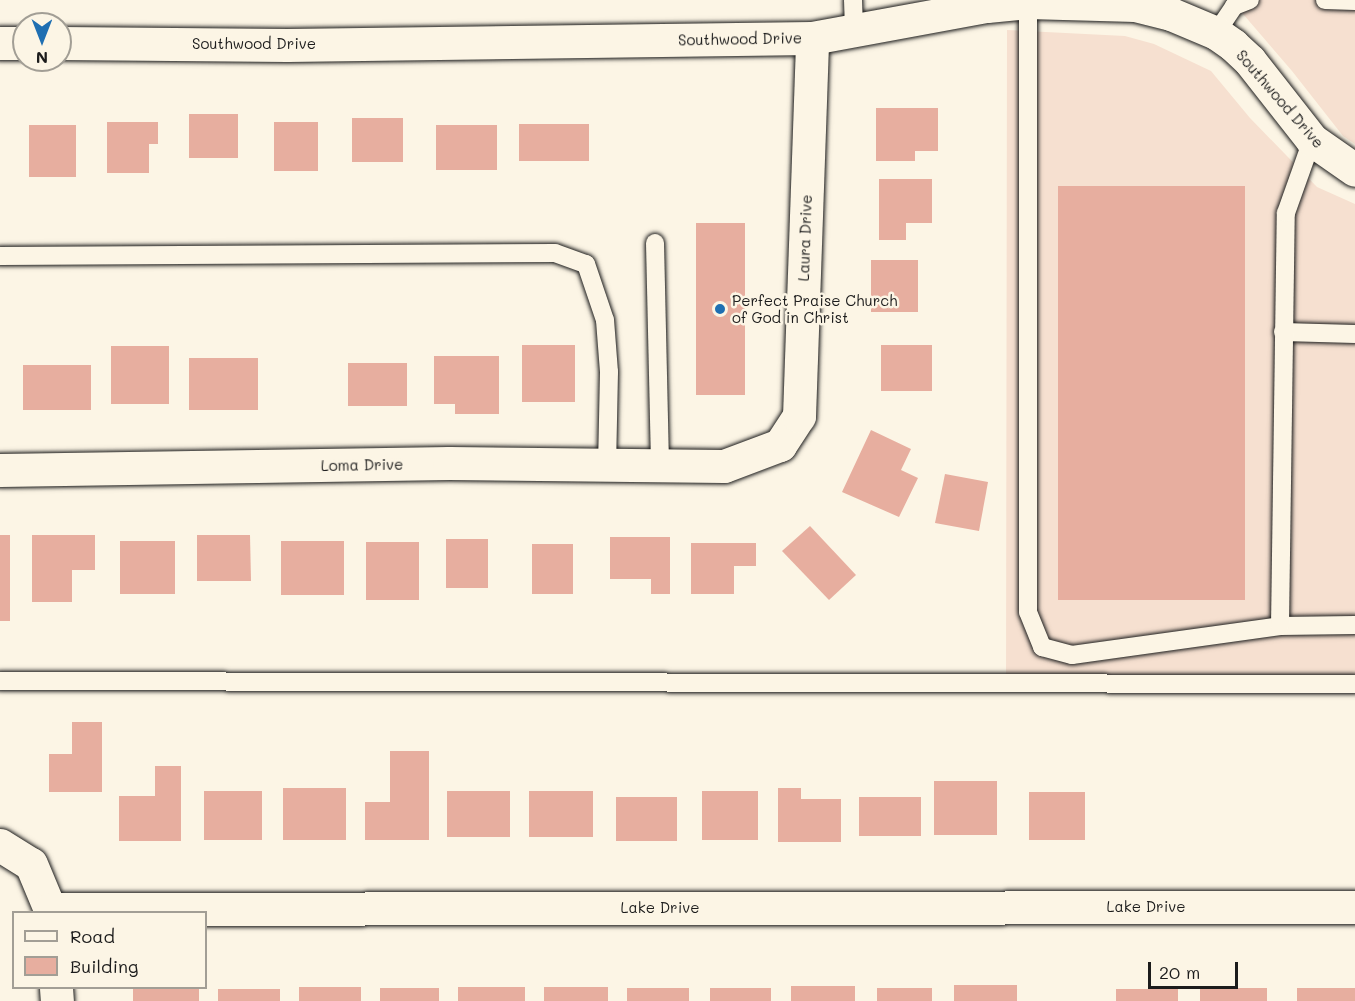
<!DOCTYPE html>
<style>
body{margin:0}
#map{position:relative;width:1355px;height:1001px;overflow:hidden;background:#fcf5e5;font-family:Mali,sans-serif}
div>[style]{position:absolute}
.built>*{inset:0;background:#f6e0d0}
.building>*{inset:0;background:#e7ae9f}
.roads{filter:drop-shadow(0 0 2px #1c1c1c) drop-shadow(0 0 2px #1c1c1c)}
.service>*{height:18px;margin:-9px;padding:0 9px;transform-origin:9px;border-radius:9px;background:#fcf5e5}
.minor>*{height:33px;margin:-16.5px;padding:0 16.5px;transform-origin:16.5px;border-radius:16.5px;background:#fcf5e5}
.tertiary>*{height:33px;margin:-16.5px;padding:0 16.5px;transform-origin:16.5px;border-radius:16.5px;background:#fcf5e5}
.dots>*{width:16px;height:16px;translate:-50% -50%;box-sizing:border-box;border:3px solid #fcf5e5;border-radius:50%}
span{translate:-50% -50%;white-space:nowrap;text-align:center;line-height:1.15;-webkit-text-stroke:5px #fcf5e5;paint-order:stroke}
.street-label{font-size:15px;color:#1c1c1c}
.poi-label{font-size:15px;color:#1c1c1c}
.left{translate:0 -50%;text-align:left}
.legend{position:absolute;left:12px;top:911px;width:195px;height:78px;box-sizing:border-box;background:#fcf5e5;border:2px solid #a29e95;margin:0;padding:8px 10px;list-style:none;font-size:18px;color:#1c1c1c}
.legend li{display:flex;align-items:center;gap:12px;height:30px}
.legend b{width:30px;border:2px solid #a29e95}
.north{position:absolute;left:12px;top:12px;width:60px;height:60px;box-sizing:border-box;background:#fcf5e5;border:2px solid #a29e95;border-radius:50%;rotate:180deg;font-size:16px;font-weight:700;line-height:24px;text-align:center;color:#1c1c1c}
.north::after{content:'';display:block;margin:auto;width:21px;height:27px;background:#1f6fb2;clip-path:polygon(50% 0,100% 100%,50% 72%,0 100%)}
.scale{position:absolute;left:1148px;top:962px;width:90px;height:27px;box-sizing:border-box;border:3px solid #1c1c1c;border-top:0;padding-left:8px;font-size:18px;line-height:21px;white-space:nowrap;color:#1c1c1c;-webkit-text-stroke:4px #fcf5e5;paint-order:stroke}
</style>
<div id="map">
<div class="built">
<i style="clip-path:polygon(1231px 0,1355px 0,1355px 144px,1343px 136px,1292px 71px)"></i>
<i style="clip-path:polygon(1007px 30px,1125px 36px,1154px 44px,1211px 71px,1250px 118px,1317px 187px,1355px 204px,1355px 688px,1006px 687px)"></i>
</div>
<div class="building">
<i style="clip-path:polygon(876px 108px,938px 108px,938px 151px,915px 151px,915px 161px,876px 161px)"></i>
<i style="clip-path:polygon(189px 114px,238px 114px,238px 158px,189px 158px)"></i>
<i style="clip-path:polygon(352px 118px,403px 118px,403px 162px,352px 162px)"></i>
<i style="clip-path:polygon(107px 122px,158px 122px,158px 144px,149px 144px,149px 173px,107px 173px)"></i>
<i style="clip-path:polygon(274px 122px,318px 122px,318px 171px,274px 171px)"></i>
<i style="clip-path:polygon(519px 124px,589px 124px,589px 161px,519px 161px)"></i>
<i style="clip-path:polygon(29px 125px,76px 125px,76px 177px,29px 177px)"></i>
<i style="clip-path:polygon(436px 125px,497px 125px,497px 170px,436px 170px)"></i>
<i style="clip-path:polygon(879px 179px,932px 179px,932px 223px,906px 223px,906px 240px,879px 240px)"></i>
<i style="clip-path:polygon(1058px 186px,1245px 186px,1245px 600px,1058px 600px)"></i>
<i style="clip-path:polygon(696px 223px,745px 223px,745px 395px,696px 395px)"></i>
<i style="clip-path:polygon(871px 260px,918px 260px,918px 312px,871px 312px)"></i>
<i style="clip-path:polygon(522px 345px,575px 345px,575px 402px,522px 402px)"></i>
<i style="clip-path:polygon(881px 345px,932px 345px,932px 391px,881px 391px)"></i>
<i style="clip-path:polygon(111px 346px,169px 346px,169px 404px,111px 404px)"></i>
<i style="clip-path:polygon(434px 356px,499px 356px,499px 414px,455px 414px,455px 404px,434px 404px)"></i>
<i style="clip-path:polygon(189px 358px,258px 358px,258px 410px,189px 410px)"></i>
<i style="clip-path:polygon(348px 363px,407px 363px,407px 406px,348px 406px)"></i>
<i style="clip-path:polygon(23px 365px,91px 365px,91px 410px,23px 410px)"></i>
<i style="clip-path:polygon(871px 430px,911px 449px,901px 470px,918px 478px,899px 517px,842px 492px)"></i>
<i style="clip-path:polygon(945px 474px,988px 482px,979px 531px,935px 523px)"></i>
<i style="clip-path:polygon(810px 526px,856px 575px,829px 600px,782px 551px)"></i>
<i style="clip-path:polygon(0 535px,10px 535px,10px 621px,0 621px)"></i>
<i style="clip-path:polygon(32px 535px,95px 535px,95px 570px,72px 570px,72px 602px,32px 602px)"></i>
<i style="clip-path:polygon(197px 535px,250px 535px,251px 581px,197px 581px)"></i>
<i style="clip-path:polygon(610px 537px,670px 537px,670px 594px,651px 594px,651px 579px,610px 579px)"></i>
<i style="clip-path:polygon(446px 539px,488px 539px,488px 588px,446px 588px)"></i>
<i style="clip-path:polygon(120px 541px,175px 541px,175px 594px,120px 594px)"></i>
<i style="clip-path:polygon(281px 541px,344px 541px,344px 595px,281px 595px)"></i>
<i style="clip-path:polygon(366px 542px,419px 542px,419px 600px,366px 600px)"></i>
<i style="clip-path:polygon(691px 543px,756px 543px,756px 566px,734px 566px,734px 594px,691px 594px)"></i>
<i style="clip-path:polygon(532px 544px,573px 544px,573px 594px,532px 594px)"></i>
<i style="clip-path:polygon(72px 722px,102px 722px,102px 792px,49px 792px,49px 754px,72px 754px)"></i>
<i style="clip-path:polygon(390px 751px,429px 751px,429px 840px,365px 840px,365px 802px,390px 802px)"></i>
<i style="clip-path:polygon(155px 766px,181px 766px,181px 841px,119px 841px,119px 796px,155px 796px)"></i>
<i style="clip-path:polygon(934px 781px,997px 781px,997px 835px,934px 835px)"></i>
<i style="clip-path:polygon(283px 788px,346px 788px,346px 840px,283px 840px)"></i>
<i style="clip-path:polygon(778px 788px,801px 788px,801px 799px,841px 799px,841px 842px,778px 842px)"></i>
<i style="clip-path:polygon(204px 791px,262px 791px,262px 840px,204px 840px)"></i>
<i style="clip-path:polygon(447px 791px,510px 791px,510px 837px,447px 837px)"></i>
<i style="clip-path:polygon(529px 791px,593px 791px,593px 837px,529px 837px)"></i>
<i style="clip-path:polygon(702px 791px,758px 791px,758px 840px,702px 840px)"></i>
<i style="clip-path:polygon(1029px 792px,1085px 792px,1085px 840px,1029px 840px)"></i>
<i style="clip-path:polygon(616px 797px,677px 797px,677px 841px,616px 841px)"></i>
<i style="clip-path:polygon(859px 797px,921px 797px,921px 836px,859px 836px)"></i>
<i style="clip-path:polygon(954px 985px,1017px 985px,1017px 1001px,954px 1001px)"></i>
<i style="clip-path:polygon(791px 986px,855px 986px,855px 1001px,791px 1001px)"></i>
<i style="clip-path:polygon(299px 987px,361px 987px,361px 1001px,299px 1001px)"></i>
<i style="clip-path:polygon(458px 987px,525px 987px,525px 1001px,458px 1001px)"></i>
<i style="clip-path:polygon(544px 987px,608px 987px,608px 1001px,544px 1001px)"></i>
<i style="clip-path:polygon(133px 988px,199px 988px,199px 1001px,133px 1001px)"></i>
<i style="clip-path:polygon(380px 988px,439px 988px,439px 1001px,380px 1001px)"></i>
<i style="clip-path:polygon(627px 988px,689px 988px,689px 1001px,627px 1001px)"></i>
<i style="clip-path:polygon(710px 988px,771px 988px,771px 1001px,710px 1001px)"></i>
<i style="clip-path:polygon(877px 988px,932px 988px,932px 1001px,877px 1001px)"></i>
<i style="clip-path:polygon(1200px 988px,1267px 988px,1267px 1001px,1200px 1001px)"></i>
<i style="clip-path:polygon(1297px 988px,1355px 988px,1355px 1001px,1297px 1001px)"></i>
<i style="clip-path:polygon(218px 989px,280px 989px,280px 1001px,218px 1001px)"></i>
<i style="clip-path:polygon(1116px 989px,1178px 989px,1178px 1001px,1116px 1001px)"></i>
</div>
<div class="roads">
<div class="service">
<i style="left:853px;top:0;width:32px;rotate:88deg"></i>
<i style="left:1325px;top:0;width:30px;rotate:2deg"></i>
<i style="left:1028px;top:2px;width:610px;rotate:90deg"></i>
<i style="left:1028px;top:612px;width:38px;rotate:68deg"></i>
<i style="left:1042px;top:647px;width:31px;rotate:15deg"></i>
<i style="left:1072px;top:655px;width:210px;rotate:-7.9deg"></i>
<i style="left:1280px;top:626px;width:75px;rotate:-0.8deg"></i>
<i style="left:1216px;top:33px;width:32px;rotate:-56deg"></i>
<i style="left:1234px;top:6px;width:17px;rotate:-21deg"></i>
<i style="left:655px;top:243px;width:223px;rotate:88.7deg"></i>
<i style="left:0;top:256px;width:555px;rotate:-0.31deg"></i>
<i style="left:555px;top:253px;width:33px;rotate:20deg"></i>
<i style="left:586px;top:264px;width:59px;rotate:71.3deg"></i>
<i style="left:605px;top:320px;width:52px;rotate:85.6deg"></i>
<i style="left:609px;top:372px;width:93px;rotate:91.2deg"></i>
<i style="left:1283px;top:332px;width:72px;rotate:1.6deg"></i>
<i style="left:1280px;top:626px;width:413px;rotate:-89.2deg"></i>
<i style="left:1286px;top:213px;width:77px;rotate:-70.4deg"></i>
<i style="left:0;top:681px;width:1355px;rotate:0.13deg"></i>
</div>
<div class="minor">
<i style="left:0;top:470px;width:449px;rotate:-0.9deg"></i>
<i style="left:449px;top:463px;width:275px;rotate:0.6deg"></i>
<i style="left:724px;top:466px;width:60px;rotate:-20.6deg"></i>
<i style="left:780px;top:445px;width:35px;rotate:-57deg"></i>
<i style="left:799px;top:416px;width:378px;rotate:-88deg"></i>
<i style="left:0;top:845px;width:36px;rotate:32deg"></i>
<i style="left:31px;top:864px;width:52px;rotate:67.4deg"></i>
<i style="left:50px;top:909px;width:1305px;rotate:-0.09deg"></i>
<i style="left:56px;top:988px;width:13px;rotate:86deg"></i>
</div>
<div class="tertiary">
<i style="left:0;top:43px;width:24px"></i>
<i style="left:60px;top:43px;width:227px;rotate:0.5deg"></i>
<i style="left:287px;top:45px;width:525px;rotate:-0.76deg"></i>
<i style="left:812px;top:38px;width:178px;rotate:-10.4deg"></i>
<i style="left:987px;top:6px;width:41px;rotate:-5.6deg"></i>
<i style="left:1028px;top:2px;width:107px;rotate:1.6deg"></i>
<i style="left:1135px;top:5px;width:37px;rotate:14deg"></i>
<i style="left:1171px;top:14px;width:49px;rotate:22.9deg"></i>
<i style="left:1216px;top:33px;width:21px;rotate:35deg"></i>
<i style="left:1233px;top:45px;width:23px;rotate:43deg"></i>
<i style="left:1250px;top:61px;width:100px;rotate:51.9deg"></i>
<i style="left:1312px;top:140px;width:52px;rotate:34.9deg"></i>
</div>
</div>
<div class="dots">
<i style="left:720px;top:309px;background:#1f6fb2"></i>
</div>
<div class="street-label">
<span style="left:740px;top:39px;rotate:-1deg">Southwood Drive</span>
<span style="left:254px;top:44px">Southwood Drive</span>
<span style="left:1280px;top:99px;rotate:49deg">Southwood Drive</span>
<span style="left:805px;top:238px;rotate:-88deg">Laura Drive</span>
<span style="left:362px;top:465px;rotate:-1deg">Loma Drive</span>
<span style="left:1146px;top:907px">Lake Drive</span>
<span style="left:660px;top:908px">Lake Drive</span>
</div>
<div class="poi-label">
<span class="left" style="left:732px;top:309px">Perfect Praise Church<br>of God in Christ</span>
</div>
<ul class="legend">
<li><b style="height:8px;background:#fcf5e5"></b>Road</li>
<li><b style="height:16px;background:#e7ae9f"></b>Building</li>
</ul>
<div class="north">N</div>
<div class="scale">20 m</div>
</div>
